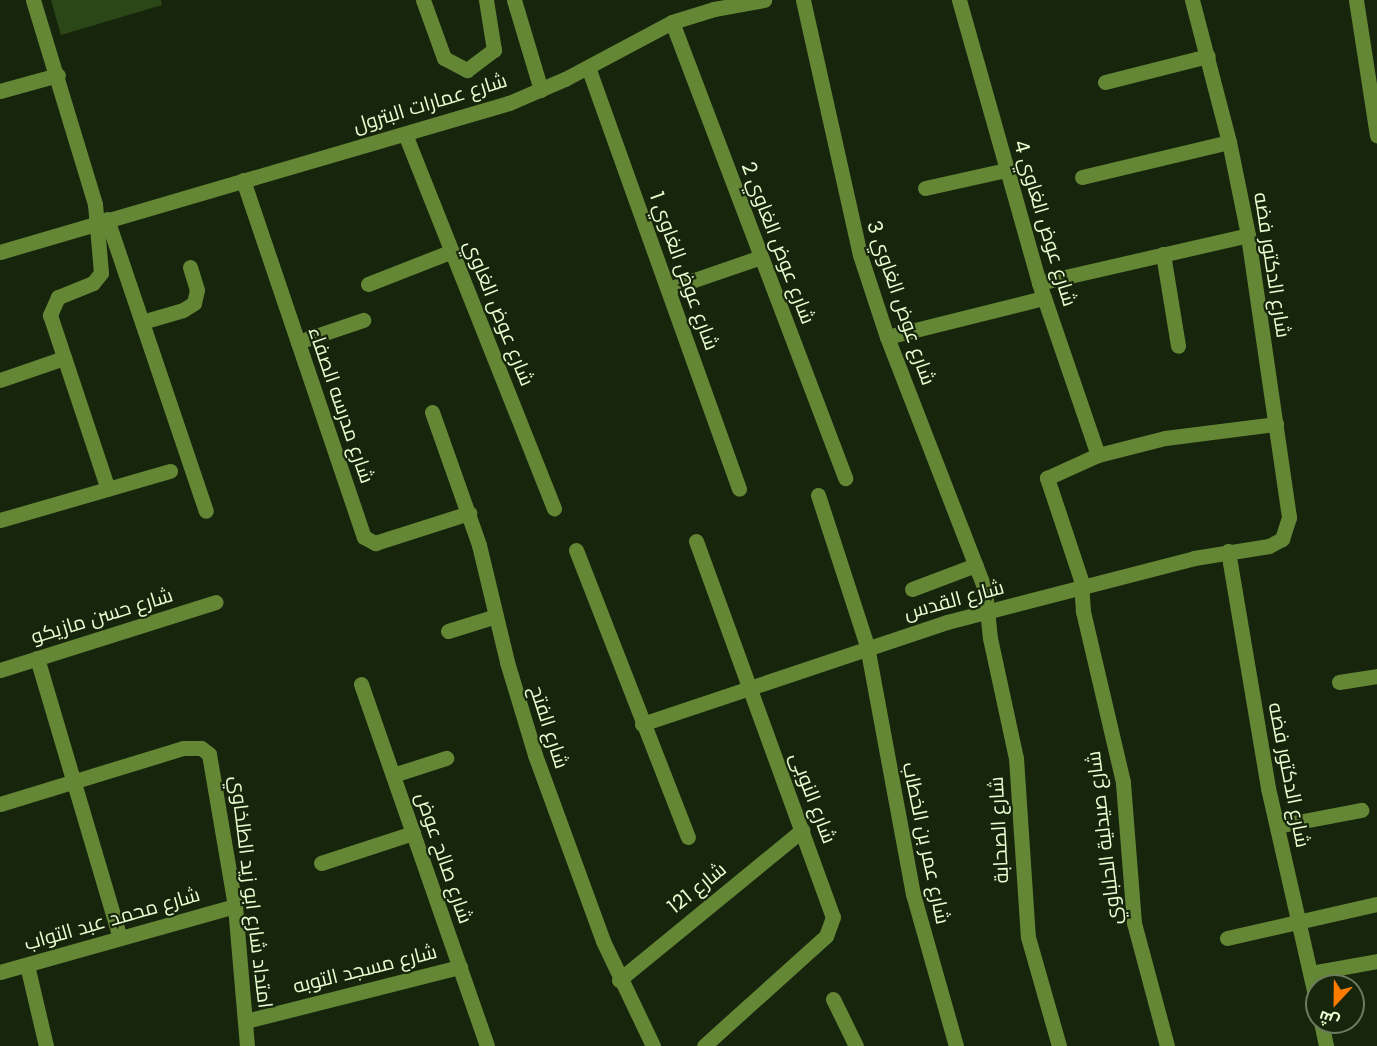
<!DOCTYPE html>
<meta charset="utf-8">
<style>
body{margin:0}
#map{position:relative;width:1377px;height:1046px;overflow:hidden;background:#18250d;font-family:Poppins,Cairo,sans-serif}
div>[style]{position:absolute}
.building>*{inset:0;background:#2b4718}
.minor>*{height:15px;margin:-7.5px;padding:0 7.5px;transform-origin:7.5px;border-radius:7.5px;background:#648736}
span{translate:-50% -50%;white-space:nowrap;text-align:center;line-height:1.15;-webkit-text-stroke:4.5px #18250d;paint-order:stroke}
.street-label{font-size:20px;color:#e8ffd2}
.north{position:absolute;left:1305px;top:974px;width:60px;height:60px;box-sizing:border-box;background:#18250d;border:2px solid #6b7c5c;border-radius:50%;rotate:202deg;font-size:16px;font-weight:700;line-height:24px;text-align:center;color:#e8ffd2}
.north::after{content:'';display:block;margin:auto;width:21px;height:27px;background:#fd7c00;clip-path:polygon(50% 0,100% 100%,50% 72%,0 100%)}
</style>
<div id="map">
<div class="building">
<i style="clip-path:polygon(51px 0,161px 0,162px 5px,61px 35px)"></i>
</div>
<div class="minor">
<i style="left:33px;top:0;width:213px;rotate:73.1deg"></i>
<i style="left:95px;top:204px;width:69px;rotate:85deg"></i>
<i style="left:101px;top:273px;width:13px;rotate:129deg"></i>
<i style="left:93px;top:283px;width:38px;rotate:158deg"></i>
<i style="left:58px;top:297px;width:20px;rotate:114deg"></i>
<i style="left:50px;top:315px;width:183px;rotate:71.6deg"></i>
<i style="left:423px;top:0;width:62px;rotate:70.1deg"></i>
<i style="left:444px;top:58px;width:26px;rotate:28deg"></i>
<i style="left:467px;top:70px;width:34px;rotate:-37deg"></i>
<i style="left:494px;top:50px;width:51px;rotate:-99.1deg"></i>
<i style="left:514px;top:0;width:94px;rotate:73.3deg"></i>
<i style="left:803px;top:0;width:261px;rotate:77.4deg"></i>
<i style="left:860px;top:255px;width:86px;rotate:71.8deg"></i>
<i style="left:887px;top:337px;width:271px;rotate:68.8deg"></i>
<i style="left:985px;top:590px;width:48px;rotate:84.1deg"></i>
<i style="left:990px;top:638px;width:123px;rotate:77.8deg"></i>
<i style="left:1016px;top:758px;width:179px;rotate:86.2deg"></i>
<i style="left:1028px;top:937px;width:113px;rotate:74.1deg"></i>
<i style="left:959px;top:0;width:294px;rotate:74.2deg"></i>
<i style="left:1039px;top:283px;width:182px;rotate:71.1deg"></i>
<i style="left:1356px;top:0;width:137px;rotate:81.2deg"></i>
<i style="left:672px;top:22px;width:488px;rotate:69.2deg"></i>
<i style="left:588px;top:67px;width:448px;rotate:70.3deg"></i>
<i style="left:1105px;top:82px;width:106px;rotate:-14.2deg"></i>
<i style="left:0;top:91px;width:60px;rotate:-15.4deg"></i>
<i style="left:405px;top:134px;width:403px;rotate:68.3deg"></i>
<i style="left:1082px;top:177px;width:151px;rotate:-13.4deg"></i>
<i style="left:243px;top:180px;width:377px;rotate:71.3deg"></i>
<i style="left:364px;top:537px;width:13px;rotate:29deg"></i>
<i style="left:375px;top:543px;width:99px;rotate:-17.7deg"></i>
<i style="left:925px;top:188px;width:83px;rotate:-12.5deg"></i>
<i style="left:107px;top:219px;width:308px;rotate:71.3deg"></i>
<i style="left:0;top:252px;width:530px;rotate:-16.32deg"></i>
<i style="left:509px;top:103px;width:61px;rotate:-23.2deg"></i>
<i style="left:565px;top:79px;width:121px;rotate:-28deg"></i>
<i style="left:672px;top:22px;width:44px;rotate:-17.2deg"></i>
<i style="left:714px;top:9px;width:51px;rotate:-10.2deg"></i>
<i style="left:1163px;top:254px;width:93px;rotate:80.7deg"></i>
<i style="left:1039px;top:283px;width:214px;rotate:-12.9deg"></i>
<i style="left:368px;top:284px;width:90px;rotate:-21.4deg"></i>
<i style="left:668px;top:289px;width:98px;rotate:-19deg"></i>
<i style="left:142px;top:322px;width:43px;rotate:-16.3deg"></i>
<i style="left:183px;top:310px;width:13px;rotate:-32deg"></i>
<i style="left:194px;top:303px;width:13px;rotate:-77deg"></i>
<i style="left:197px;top:290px;width:24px;rotate:-107deg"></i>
<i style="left:887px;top:337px;width:162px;rotate:-14deg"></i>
<i style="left:298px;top:342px;width:69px;rotate:-18.7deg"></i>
<i style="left:0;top:380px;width:68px;rotate:-19deg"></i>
<i style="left:432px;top:412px;width:141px;rotate:70.5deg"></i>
<i style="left:479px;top:545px;width:120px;rotate:76.5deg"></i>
<i style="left:507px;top:662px;width:97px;rotate:73.2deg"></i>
<i style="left:535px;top:755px;width:198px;rotate:69.9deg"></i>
<i style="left:603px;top:941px;width:116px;rotate:64.5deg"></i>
<i style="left:818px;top:495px;width:159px;rotate:72deg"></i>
<i style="left:867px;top:646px;width:252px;rotate:79.5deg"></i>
<i style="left:913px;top:894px;width:158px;rotate:74.2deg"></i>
<i style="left:0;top:520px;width:177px;rotate:-16.1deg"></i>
<i style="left:696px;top:541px;width:400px;rotate:70deg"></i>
<i style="left:833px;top:917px;width:20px;rotate:110deg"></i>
<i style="left:826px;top:936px;width:164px;rotate:138deg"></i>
<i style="left:576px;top:550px;width:308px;rotate:68.7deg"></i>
<i style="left:1228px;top:551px;width:240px;rotate:80.4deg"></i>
<i style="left:1268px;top:788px;width:221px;rotate:77.2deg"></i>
<i style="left:912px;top:589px;width:68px;rotate:-20.6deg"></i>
<i style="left:448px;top:631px;width:50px;rotate:-17.4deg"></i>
<i style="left:37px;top:658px;width:292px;rotate:73.5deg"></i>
<i style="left:0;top:670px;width:226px;rotate:-17.5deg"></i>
<i style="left:1339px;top:682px;width:38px;rotate:-9deg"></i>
<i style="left:361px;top:684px;width:383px;rotate:70.8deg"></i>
<i style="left:642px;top:724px;width:322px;rotate:-18.5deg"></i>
<i style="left:947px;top:622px;width:255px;rotate:-14.5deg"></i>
<i style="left:1194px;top:558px;width:76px;rotate:-9.1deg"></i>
<i style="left:1269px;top:546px;width:15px;rotate:-28deg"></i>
<i style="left:1282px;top:539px;width:23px;rotate:-72deg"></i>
<i style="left:1289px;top:517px;width:285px;rotate:-98.3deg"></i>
<i style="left:1248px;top:235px;width:95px;rotate:-101.5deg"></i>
<i style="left:1229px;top:142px;width:147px;rotate:-104.6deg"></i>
<i style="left:393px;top:775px;width:56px;rotate:-17.8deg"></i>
<i style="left:0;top:804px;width:191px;rotate:-17deg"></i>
<i style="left:183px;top:748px;width:18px"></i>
<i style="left:201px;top:748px;width:10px;rotate:37deg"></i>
<i style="left:209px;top:754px;width:154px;rotate:80.3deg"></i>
<i style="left:235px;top:906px;width:141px;rotate:85.1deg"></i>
<i style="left:1277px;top:826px;width:86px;rotate:-10.8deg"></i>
<i style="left:321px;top:863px;width:97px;rotate:-18.1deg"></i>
<i style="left:1227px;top:938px;width:154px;rotate:-12.8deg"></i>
<i style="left:27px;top:965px;width:83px;rotate:76.8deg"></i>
<i style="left:0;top:972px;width:244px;rotate:-15.7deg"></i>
<i style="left:1311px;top:973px;width:67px;rotate:-10.3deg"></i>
<i style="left:619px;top:980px;width:237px;rotate:-39.3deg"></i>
<i style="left:833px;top:999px;width:52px;rotate:63.9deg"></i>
<i style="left:246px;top:1021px;width:221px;rotate:-14.2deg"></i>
<i style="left:1321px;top:1022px;width:25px;rotate:78deg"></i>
<i style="left:1167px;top:1046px;width:127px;rotate:-105deg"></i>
<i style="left:1134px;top:923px;width:141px;rotate:-94.5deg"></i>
<i style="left:1123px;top:782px;width:176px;rotate:-103.2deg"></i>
<i style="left:1083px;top:611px;width:31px;rotate:-94deg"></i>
<i style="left:1081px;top:580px;width:108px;rotate:-108.4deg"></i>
<i style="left:1047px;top:478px;width:56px;rotate:-24.3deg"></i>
<i style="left:1098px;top:455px;width:69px;rotate:-14.2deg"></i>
<i style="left:1165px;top:438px;width:112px;rotate:-7.2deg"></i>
</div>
<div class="street-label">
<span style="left:430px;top:103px;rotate:-17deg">شارع عمارات البترول</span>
<span style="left:1045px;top:223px;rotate:73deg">شارع عوض الغاوي 4</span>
<span style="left:778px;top:243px;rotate:69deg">شارع عوض الغاوي 2</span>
<span style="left:1272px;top:265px;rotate:81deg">شارع الدكتور فضه</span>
<span style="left:684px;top:271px;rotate:70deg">شارع عوض الغاوي 1</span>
<span style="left:901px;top:303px;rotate:71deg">شارع عوض الغاوي 3</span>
<span style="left:499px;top:313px;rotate:68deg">شارع عوض الغاوي</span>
<span style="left:341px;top:405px;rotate:71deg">شارع مدرسه الصفاء</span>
<span style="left:954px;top:600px;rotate:-15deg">شارع القدس</span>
<span style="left:102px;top:616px;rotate:-17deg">شارع حسن مازيكو</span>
<span style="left:549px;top:727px;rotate:72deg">شارع الفتح</span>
<span style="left:1289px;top:775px;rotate:79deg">شارع الدكتور فضه</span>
<span style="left:813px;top:798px;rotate:69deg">شارع النوبى</span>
<span style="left:999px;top:830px;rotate:-93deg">شارع الصحابة</span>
<span style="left:1104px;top:838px;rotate:-97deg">شارع صيدلية الحلباوي</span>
<span style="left:926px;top:843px;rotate:78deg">شارع عمر بن الخطاب</span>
<span style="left:444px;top:858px;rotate:71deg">شارع صالح عوض</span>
<span style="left:697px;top:888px;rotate:-39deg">شارع 121</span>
<span style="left:251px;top:892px;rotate:83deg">امتداد شارع ابو زيد الطلخاوي</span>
<span style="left:112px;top:919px;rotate:-16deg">شارع محمد عبد التواب</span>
<span style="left:365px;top:969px;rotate:-14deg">شارع مسجد التوبه</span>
</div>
<div class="north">ش</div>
</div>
